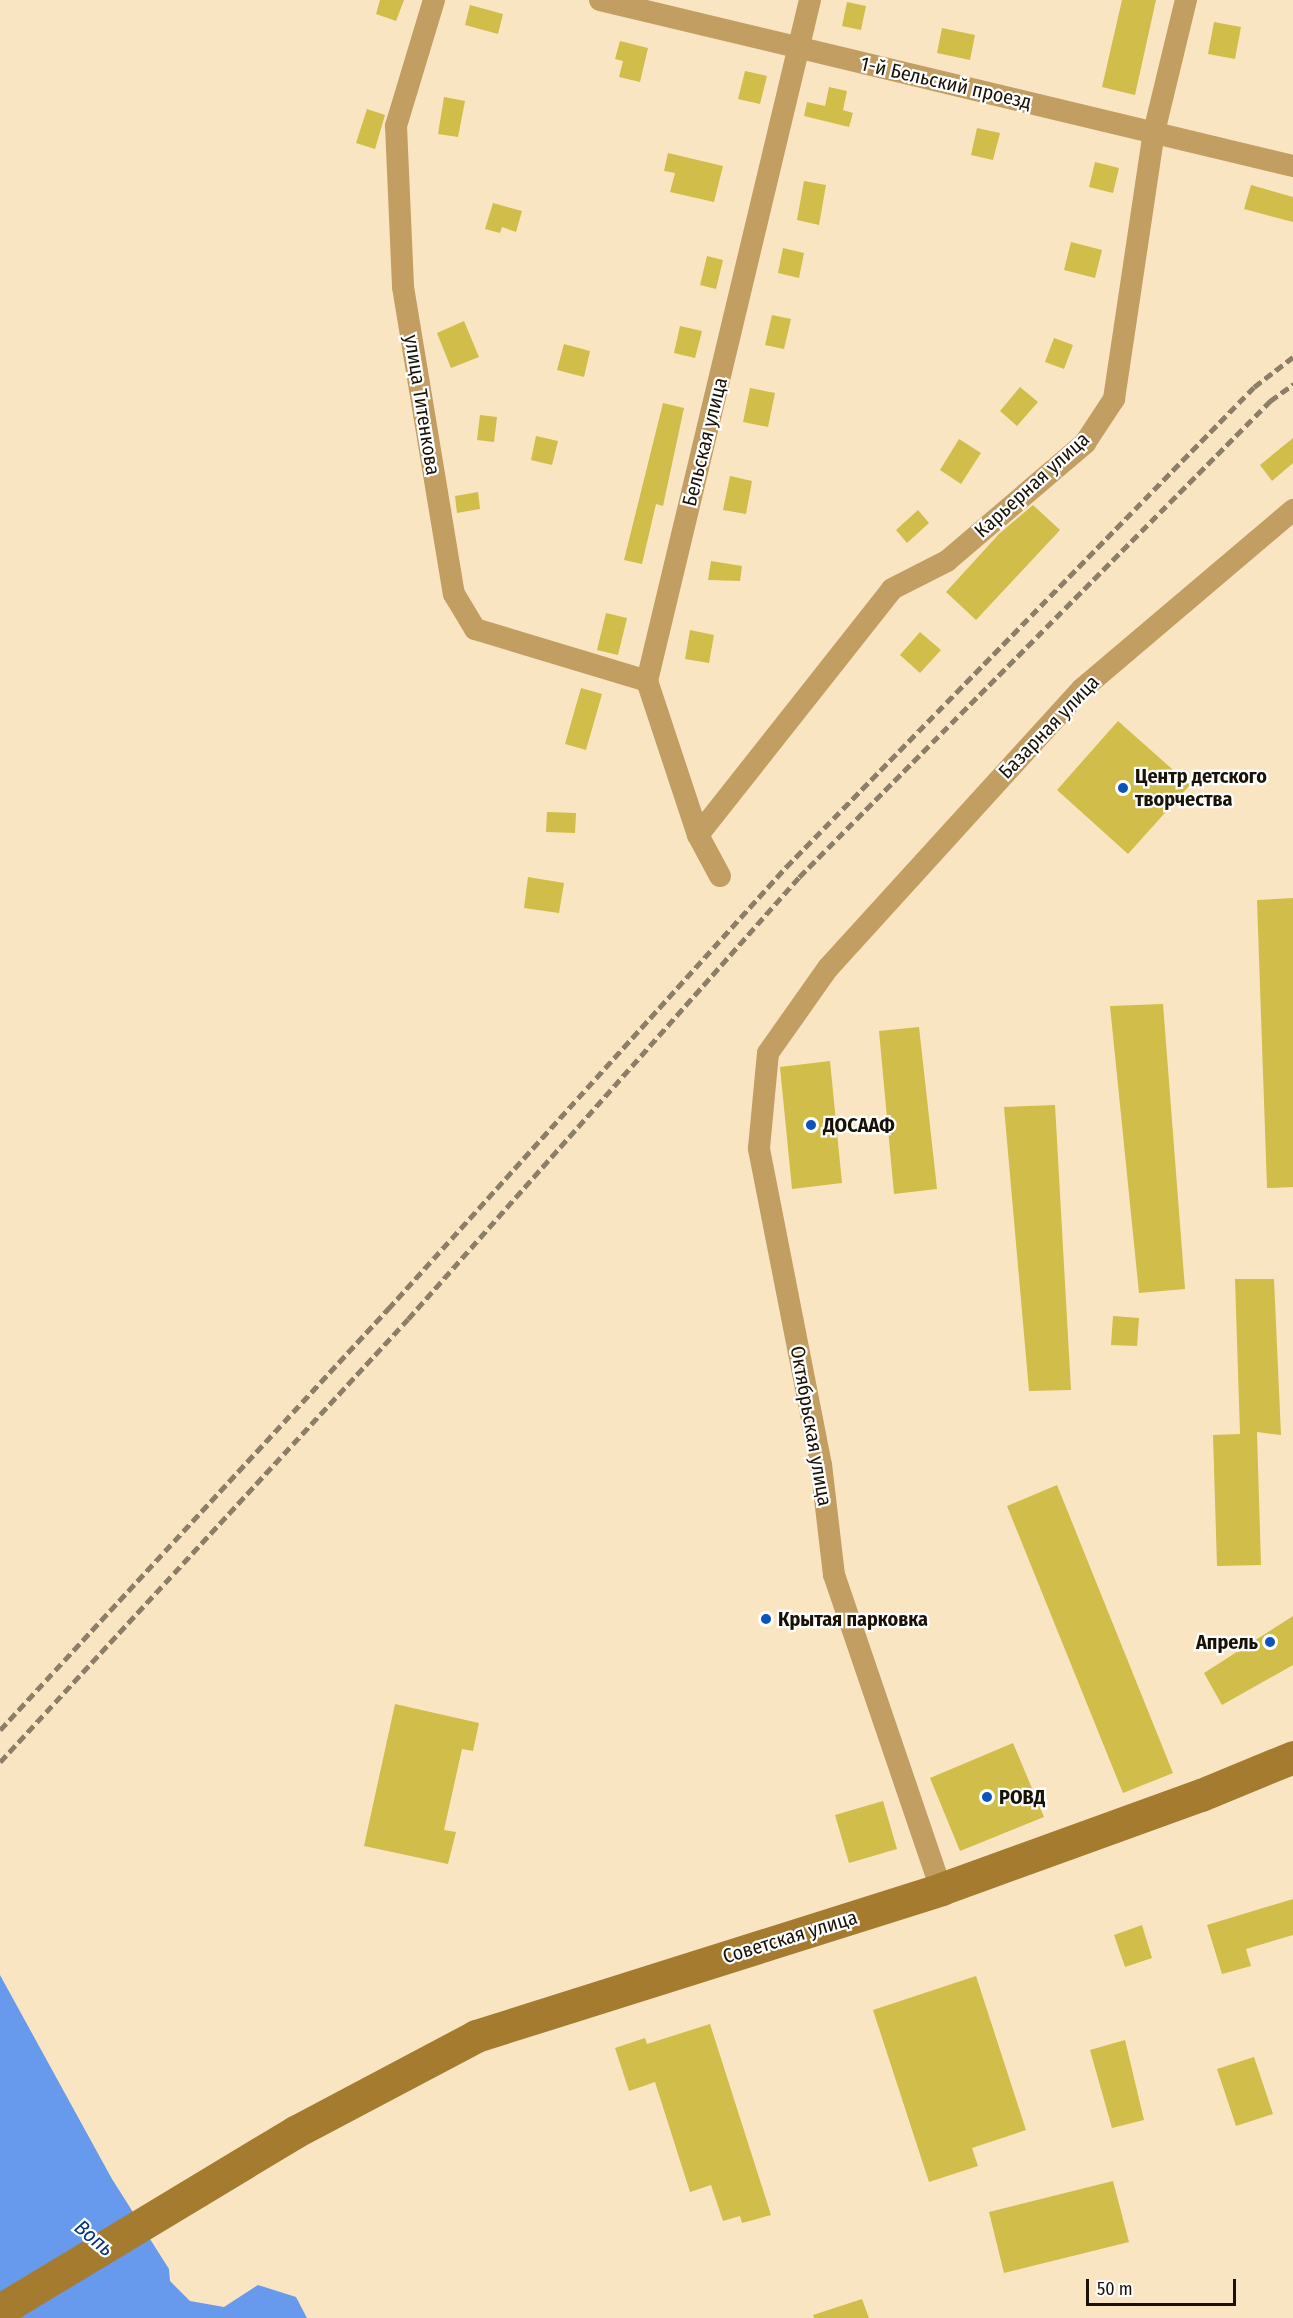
<!DOCTYPE html>
<meta charset="utf-8">
<style>
body{margin:0}
#map{position:relative;width:1293px;height:2318px;overflow:hidden;background:#fae5c3;font-family:"Fira Sans Condensed",sans-serif}
div>[style]{position:absolute}
.water>*{inset:0;background:#679aed}
.building>*{inset:0;background:#d0bd4a}
.street>*{height:22px;margin:-11px;padding:0 11px;transform-origin:11px;border-radius:11px;background:#c29e63}
.secondary>*{height:33px;margin:-16.5px;padding:0 16.5px;transform-origin:16.5px;border-radius:16.5px;background:#a57c2f}
.rail>*{height:4.5px;margin-top:-2.25px;transform-origin:0;background:repeating-linear-gradient(90deg,#8c7e67 0 9px,transparent 0 13.5px)}
.dots>*{width:16px;height:16px;translate:-50% -50%;box-sizing:border-box;border:3px solid #fff;border-radius:50%}
span{translate:-50% -50%;white-space:nowrap;text-align:center;line-height:1.15;-webkit-text-stroke:4.5px #fff;paint-order:stroke}
.street-label{font-size:20px;color:#191206}
.poi-label{font-size:20px;color:#191206;font-weight:700}
.left{translate:0 -50%;text-align:left}
.right{translate:-100% -50%;text-align:right}
.water-label{font-size:21px;color:#04347c;font-style:italic}
.scale{position:absolute;left:1086px;top:2279px;width:150px;height:27px;box-sizing:border-box;border:3px solid #191206;border-top:0;padding-left:8px;font-size:18px;line-height:21px;white-space:nowrap;color:#191206;-webkit-text-stroke:4px #fff;paint-order:stroke}
</style>
<div id="map">
<div class="water">
<i style="clip-path:polygon(0 1975px,112px 2179px,169px 2269px,170px 2281px,190px 2301px,224px 2307px,258px 2285px,296px 2297px,307px 2318px,0 2318px)"></i>
</div>
<div class="building">
<i style="clip-path:polygon(380px 0,404px 0,396px 21px,376px 14px)"></i>
<i style="clip-path:polygon(1122px 0,1156px 0,1135px 95px,1102px 87px)"></i>
<i style="clip-path:polygon(847px 2px,866px 6px,861px 30px,842px 26px)"></i>
<i style="clip-path:polygon(470px 5px,503px 14px,498px 34px,465px 25px)"></i>
<i style="clip-path:polygon(1214px 22px,1241px 27px,1235px 59px,1208px 54px)"></i>
<i style="clip-path:polygon(942px 28px,975px 35px,970px 60px,937px 53px)"></i>
<i style="clip-path:polygon(620px 41px,648px 48px,640px 82px,619px 77px,623px 61px,615px 59px)"></i>
<i style="clip-path:polygon(745px 71px,767px 76px,760px 104px,738px 99px)"></i>
<i style="clip-path:polygon(829px 87px,847px 91px,843px 110px,853px 113px,849px 127px,804px 116px,807px 102px,825px 106px)"></i>
<i style="clip-path:polygon(444px 97px,465px 101px,458px 137px,438px 134px)"></i>
<i style="clip-path:polygon(367px 109px,385px 115px,375px 149px,356px 143px)"></i>
<i style="clip-path:polygon(977px 128px,1000px 133px,993px 160px,971px 155px)"></i>
<i style="clip-path:polygon(668px 153px,723px 166px,714px 202px,670px 192px,675px 173px,664px 171px)"></i>
<i style="clip-path:polygon(1095px 162px,1119px 168px,1113px 193px,1089px 187px)"></i>
<i style="clip-path:polygon(804px 181px,826px 185px,819px 225px,797px 220px)"></i>
<i style="clip-path:polygon(1251px 185px,1293px 197px,1293px 222px,1244px 209px)"></i>
<i style="clip-path:polygon(493px 203px,522px 211px,516px 232px,502px 227px,500px 233px,485px 229px)"></i>
<i style="clip-path:polygon(1071px 242px,1102px 250px,1095px 278px,1064px 270px)"></i>
<i style="clip-path:polygon(783px 248px,804px 253px,799px 278px,778px 273px)"></i>
<i style="clip-path:polygon(707px 256px,723px 260px,716px 289px,700px 285px)"></i>
<i style="clip-path:polygon(772px 315px,791px 319px,784px 349px,765px 345px)"></i>
<i style="clip-path:polygon(464px 321px,479px 357px,451px 368px,437px 333px)"></i>
<i style="clip-path:polygon(680px 326px,702px 331px,695px 358px,674px 353px)"></i>
<i style="clip-path:polygon(1054px 338px,1073px 345px,1064px 369px,1045px 362px)"></i>
<i style="clip-path:polygon(564px 344px,590px 351px,584px 377px,557px 370px)"></i>
<i style="clip-path:polygon(1020px 387px,1038px 402px,1017px 426px,1000px 411px)"></i>
<i style="clip-path:polygon(750px 388px,775px 393px,768px 427px,743px 422px)"></i>
<i style="clip-path:polygon(663px 403px,684px 408px,663px 506px,656px 504px,642px 564px,624px 560px)"></i>
<i style="clip-path:polygon(480px 415px,497px 417px,494px 442px,477px 440px)"></i>
<i style="clip-path:polygon(536px 436px,558px 441px,552px 465px,531px 460px)"></i>
<i style="clip-path:polygon(1293px 438px,1293px 463px,1272px 481px,1260px 465px)"></i>
<i style="clip-path:polygon(959px 439px,981px 453px,961px 484px,940px 470px)"></i>
<i style="clip-path:polygon(730px 476px,752px 481px,746px 514px,723px 510px)"></i>
<i style="clip-path:polygon(478px 492px,480px 509px,457px 513px,455px 496px)"></i>
<i style="clip-path:polygon(1033px 505px,1060px 530px,976px 620px,946px 592px,999px 534px)"></i>
<i style="clip-path:polygon(918px 510px,929px 523px,907px 543px,896px 530px)"></i>
<i style="clip-path:polygon(711px 561px,742px 566px,740px 581px,708px 580px)"></i>
<i style="clip-path:polygon(606px 613px,627px 618px,618px 655px,597px 650px)"></i>
<i style="clip-path:polygon(690px 630px,714px 635px,709px 663px,685px 659px)"></i>
<i style="clip-path:polygon(920px 632px,941px 650px,920px 673px,900px 655px)"></i>
<i style="clip-path:polygon(581px 688px,602px 694px,586px 750px,565px 744px)"></i>
<i style="clip-path:polygon(1118px 721px,1190px 785px,1128px 854px,1057px 790px)"></i>
<i style="clip-path:polygon(547px 812px,576px 813px,575px 833px,546px 832px)"></i>
<i style="clip-path:polygon(528px 877px,564px 883px,559px 913px,524px 908px)"></i>
<i style="clip-path:polygon(1293px 898px,1293px 1187px,1267px 1188px,1257px 900px)"></i>
<i style="clip-path:polygon(1163px 1004px,1185px 1289px,1139px 1293px,1110px 1006px)"></i>
<i style="clip-path:polygon(919px 1027px,937px 1189px,894px 1194px,879px 1031px)"></i>
<i style="clip-path:polygon(830px 1061px,842px 1183px,792px 1189px,780px 1067px)"></i>
<i style="clip-path:polygon(1055px 1105px,1071px 1390px,1029px 1391px,1004px 1107px)"></i>
<i style="clip-path:polygon(1235px 1279px,1274px 1279px,1281px 1435px,1257px 1432px,1261px 1565px,1217px 1566px,1213px 1435px,1240px 1434px)"></i>
<i style="clip-path:polygon(1113px 1316px,1139px 1318px,1137px 1346px,1111px 1345px)"></i>
<i style="clip-path:polygon(1057px 1485px,1173px 1773px,1123px 1793px,1007px 1506px)"></i>
<i style="clip-path:polygon(1293px 1616px,1293px 1665px,1222px 1705px,1204px 1673px)"></i>
<i style="clip-path:polygon(395px 1704px,479px 1723px,473px 1751px,462px 1749px,444px 1830px,456px 1832px,448px 1864px,364px 1846px)"></i>
<i style="clip-path:polygon(1013px 1743px,1044px 1817px,960px 1851px,930px 1778px)"></i>
<i style="clip-path:polygon(883px 1801px,897px 1849px,849px 1863px,835px 1815px)"></i>
<i style="clip-path:polygon(1293px 1899px,1293px 1935px,1246px 1949px,1251px 1966px,1222px 1974px,1207px 1925px)"></i>
<i style="clip-path:polygon(1142px 1925px,1152px 1958px,1125px 1967px,1114px 1935px)"></i>
<i style="clip-path:polygon(976px 1976px,1026px 2130px,972px 2148px,978px 2166px,929px 2182px,873px 2010px)"></i>
<i style="clip-path:polygon(710px 2024px,771px 2215px,742px 2223px,740px 2216px,723px 2221px,711px 2185px,690px 2192px,655px 2082px,629px 2091px,615px 2048px,645px 2038px,647px 2044px)"></i>
<i style="clip-path:polygon(1125px 2040px,1144px 2120px,1112px 2128px,1090px 2050px)"></i>
<i style="clip-path:polygon(1254px 2057px,1273px 2114px,1236px 2126px,1217px 2069px)"></i>
<i style="clip-path:polygon(1113px 2181px,1129px 2242px,1004px 2273px,989px 2212px)"></i>
<i style="clip-path:polygon(862px 2299px,869px 2318px,814px 2318px,813px 2315px)"></i>
</div>
<div class="street">
<i style="left:434px;top:0;width:132px;rotate:106.8deg"></i>
<i style="left:396px;top:126px;width:161px;rotate:87.5deg"></i>
<i style="left:403px;top:287px;width:311px;rotate:80.6deg"></i>
<i style="left:454px;top:594px;width:41px;rotate:59deg"></i>
<i style="left:475px;top:629px;width:180px;rotate:16.8deg"></i>
<i style="left:600px;top:0;width:713px;rotate:13.47deg"></i>
<i style="left:698px;top:835px;width:313px;rotate:-51.7deg"></i>
<i style="left:892px;top:589px;width:62px;rotate:-27deg"></i>
<i style="left:947px;top:561px;width:182px;rotate:-40.5deg"></i>
<i style="left:1085px;top:443px;width:53px;rotate:-56.6deg"></i>
<i style="left:1114px;top:399px;width:270px;rotate:-81.5deg"></i>
<i style="left:1154px;top:132px;width:136px;rotate:-76.4deg"></i>
<i style="left:720px;top:876px;width:47px;rotate:-118.2deg"></i>
<i style="left:698px;top:835px;width:162px;rotate:-108.3deg"></i>
<i style="left:647px;top:681px;width:700px;rotate:-76.54deg"></i>
<i style="left:941px;top:1889px;width:332px;rotate:-108.8deg"></i>
<i style="left:834px;top:1575px;width:111px;rotate:-96.7deg"></i>
<i style="left:821px;top:1465px;width:323px;rotate:-101.1deg"></i>
<i style="left:759px;top:1148px;width:95px;rotate:-84.6deg"></i>
<i style="left:768px;top:1053px;width:104px;rotate:-54.8deg"></i>
<i style="left:828px;top:968px;width:377px;rotate:-47.7deg"></i>
<i style="left:1082px;top:689px;width:277px;rotate:-40.3deg"></i>
</div>
<div class="secondary">
<i style="left:0;top:2310px;width:345px;rotate:-31.1deg"></i>
<i style="left:295px;top:2132px;width:205px;rotate:-27.9deg"></i>
<i style="left:476px;top:2036px;width:488px;rotate:-17.5deg"></i>
<i style="left:941px;top:1889px;width:276px;rotate:-19.9deg"></i>
<i style="left:1201px;top:1795px;width:100px;rotate:-22.4deg"></i>
</div>
<div class="rail">
<i style="left:0;top:1730px;width:573px;rotate:-47.34deg"></i>
<i style="left:388px;top:1309px;width:595px;rotate:-48deg"></i>
<i style="left:786px;top:867px;width:670px;rotate:-45.73deg"></i>
<i style="left:1254px;top:387px;width:49px;rotate:-37.6deg"></i>
<i style="left:0;top:1762px;width:602px;rotate:-47.36deg"></i>
<i style="left:408px;top:1319px;width:590px;rotate:-48.5deg"></i>
<i style="left:799px;top:877px;width:670px;rotate:-45.3deg"></i>
<i style="left:1270px;top:401px;width:29px;rotate:-36deg"></i>
</div>
<div class="dots">
<i style="left:1123px;top:788px;background:#0a54be"></i>
<i style="left:811px;top:1125px;background:#0a54be"></i>
<i style="left:766px;top:1619px;background:#0a54be"></i>
<i style="left:1270px;top:1642px;background:#0a54be"></i>
<i style="left:987px;top:1797px;background:#0a54be"></i>
</div>
<div class="street-label">
<span style="left:946px;top:83px;rotate:13deg">1-й Бельский проезд</span>
<span style="left:422px;top:405px;rotate:81deg">улица Титенкова</span>
<span style="left:705px;top:442px;rotate:-76deg">Бельская улица</span>
<span style="left:1032px;top:485px;rotate:-42deg">Карьерная улица</span>
<span style="left:1049px;top:727px;rotate:-46deg">Базарная улица</span>
<span style="left:811px;top:1426px;rotate:80deg">Октябрьская улица</span>
<span style="left:790px;top:1937px;rotate:-17deg">Советская улица</span>
</div>
<div class="poi-label">
<span class="left" style="left:1135px;top:788px">Центр детского<br>творчества</span>
<span class="left" style="left:823px;top:1125px">ДОСААФ</span>
<span class="left" style="left:778px;top:1619px">Крытая парковка</span>
<span class="right" style="left:1258px;top:1642px">Апрель</span>
<span class="left" style="left:999px;top:1797px">РОВД</span>
</div>
<div class="water-label">
<span style="left:94px;top:2238px;rotate:40deg">Вопь</span>
</div>
<div class="scale">50 m</div>
</div>
